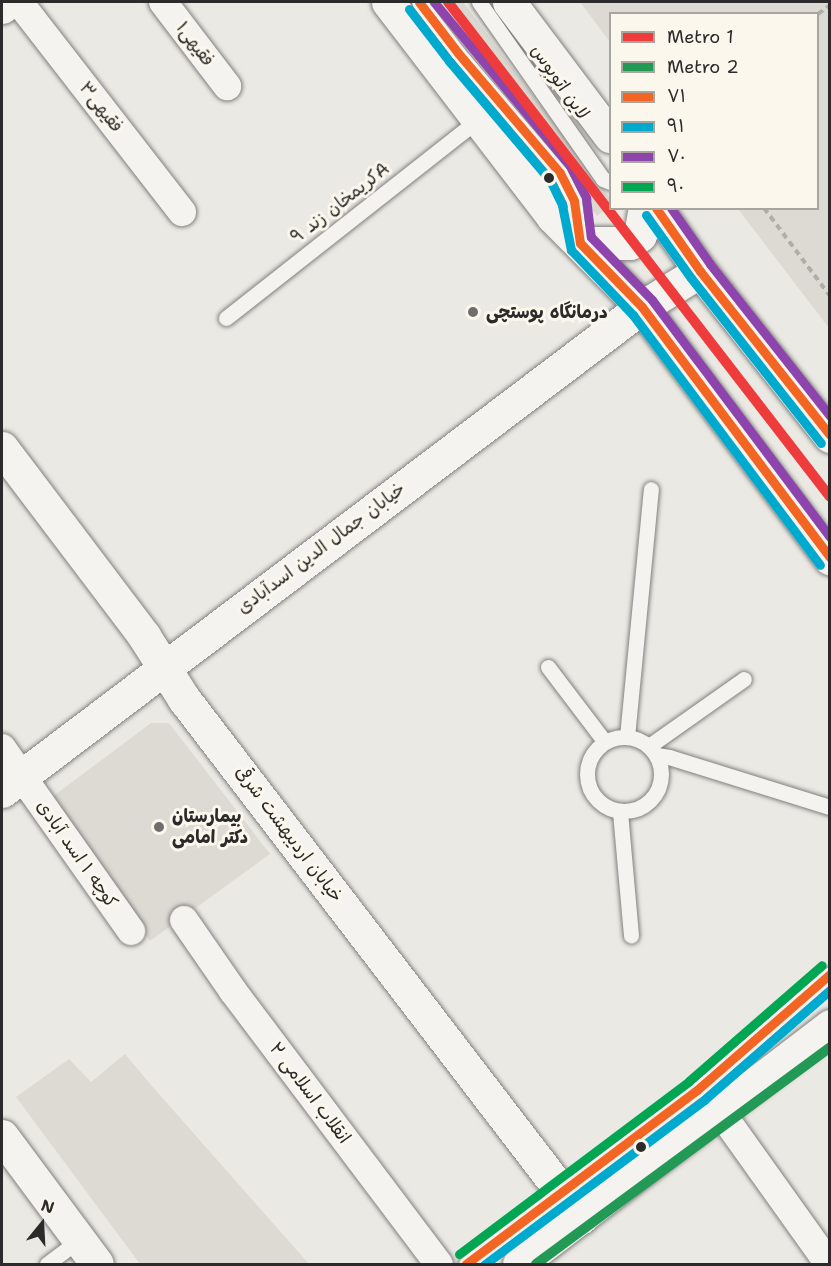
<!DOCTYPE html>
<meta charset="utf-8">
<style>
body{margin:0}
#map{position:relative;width:831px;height:1266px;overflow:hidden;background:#eae9e4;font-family:"Shantell Sans","Playpen Sans Arabic",sans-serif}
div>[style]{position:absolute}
.built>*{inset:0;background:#dcdad3}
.green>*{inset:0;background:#dbd8d1}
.path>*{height:4px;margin-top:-2px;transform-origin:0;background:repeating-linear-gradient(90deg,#afaeac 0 6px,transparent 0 10.5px)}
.roads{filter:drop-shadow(0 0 2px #81807e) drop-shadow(0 0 2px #81807e)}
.lane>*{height:15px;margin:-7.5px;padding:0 7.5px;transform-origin:7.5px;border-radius:7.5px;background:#f4f3ef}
.lane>.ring{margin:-7.5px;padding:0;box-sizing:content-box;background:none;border:15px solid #f4f3ef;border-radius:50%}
.street>*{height:28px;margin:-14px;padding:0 14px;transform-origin:14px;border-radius:14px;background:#f4f3ef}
.secondary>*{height:33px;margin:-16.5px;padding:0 16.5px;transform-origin:16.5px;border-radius:16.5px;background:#f4f3ef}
.primary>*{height:33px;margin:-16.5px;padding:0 16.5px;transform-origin:16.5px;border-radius:16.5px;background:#f4f3ef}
.bus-1>*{height:9px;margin:-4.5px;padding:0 4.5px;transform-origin:4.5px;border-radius:4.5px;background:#f26522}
.bus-2>*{height:9px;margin:-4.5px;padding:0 4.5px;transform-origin:4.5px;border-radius:4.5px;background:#00a9ce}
.bus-3>*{height:9px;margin:-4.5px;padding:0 4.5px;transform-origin:4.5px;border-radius:4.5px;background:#8e44ad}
.bus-4>*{height:9px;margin:-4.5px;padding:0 4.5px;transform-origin:4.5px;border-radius:4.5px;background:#00a651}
.metro-1>*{height:10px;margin:-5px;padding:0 5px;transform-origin:5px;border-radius:5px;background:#ee3c3c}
.metro-2>*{height:10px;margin:-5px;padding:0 5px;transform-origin:5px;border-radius:5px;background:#229954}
.dots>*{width:16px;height:16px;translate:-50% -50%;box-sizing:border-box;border:3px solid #fbf7ec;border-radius:50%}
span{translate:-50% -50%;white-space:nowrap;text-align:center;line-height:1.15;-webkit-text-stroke:6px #fbf7ec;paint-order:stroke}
.street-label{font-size:18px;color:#2b2b2b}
.poi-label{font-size:18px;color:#2b2b2b;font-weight:700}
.left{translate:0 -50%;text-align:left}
.frame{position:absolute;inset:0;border:3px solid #2b2b2b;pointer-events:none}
.legend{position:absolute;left:609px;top:12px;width:210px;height:198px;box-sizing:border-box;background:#fbf7ec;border:2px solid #a8a59f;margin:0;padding:8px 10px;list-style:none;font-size:18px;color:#2b2b2b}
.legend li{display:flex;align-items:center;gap:12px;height:30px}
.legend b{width:30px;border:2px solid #a8a59f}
.north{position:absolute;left:12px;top:1194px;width:60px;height:60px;-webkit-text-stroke:4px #fbf7ec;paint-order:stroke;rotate:18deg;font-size:16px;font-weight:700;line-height:24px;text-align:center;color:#2b2b2b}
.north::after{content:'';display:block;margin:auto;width:21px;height:27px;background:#2b2b2b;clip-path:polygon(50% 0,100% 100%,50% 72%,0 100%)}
</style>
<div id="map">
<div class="built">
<i style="clip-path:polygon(580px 2px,829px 2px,829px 328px,738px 209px,818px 208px,818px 14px,610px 14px,610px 42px)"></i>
<i style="clip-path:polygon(151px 723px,169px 723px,270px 854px,150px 941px,48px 800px)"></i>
<i style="clip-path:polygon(125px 1054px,151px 1085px,309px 1264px,140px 1264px,16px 1097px,69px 1059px,91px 1082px)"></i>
</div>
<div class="green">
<i style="clip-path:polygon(433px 2px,463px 2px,610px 198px,610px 206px,597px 216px)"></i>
</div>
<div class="path">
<i style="left:818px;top:14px;width:15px;rotate:-37deg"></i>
<i style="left:764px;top:208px;width:110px;rotate:53.1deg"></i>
</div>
<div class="roads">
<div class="lane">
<i style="left:419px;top:2px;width:64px;rotate:52.6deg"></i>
<i style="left:458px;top:53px;width:157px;rotate:49.6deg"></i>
<i style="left:560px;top:173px;width:31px;rotate:63deg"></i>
<i style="left:574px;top:201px;width:34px;rotate:82deg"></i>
<i style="left:479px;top:2px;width:216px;rotate:55deg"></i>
<i style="left:603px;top:179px;width:8px;rotate:23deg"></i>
<i style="left:226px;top:318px;width:322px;rotate:-38.2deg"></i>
<i style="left:548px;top:667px;width:94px;rotate:52.8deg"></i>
<i class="ring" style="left:587px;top:737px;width:59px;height:59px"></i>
<i style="left:627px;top:737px;width:249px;rotate:-84.5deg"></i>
<i style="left:649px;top:746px;width:116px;rotate:-35.2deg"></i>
<i style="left:657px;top:755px;width:12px;rotate:9deg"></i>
<i style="left:669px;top:757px;width:169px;rotate:17.3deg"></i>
<i style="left:620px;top:812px;width:124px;rotate:84.9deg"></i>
<i style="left:47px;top:1264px;width:40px;rotate:-37deg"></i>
<i style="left:466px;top:1264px;width:289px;rotate:-37deg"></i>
<i style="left:697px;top:1090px;width:176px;rotate:-41.1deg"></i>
</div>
<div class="street">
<i style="left:19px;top:2px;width:266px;rotate:52.2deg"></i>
<i style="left:163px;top:2px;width:106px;rotate:52.7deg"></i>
<i style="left:2px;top:748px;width:224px;rotate:54.8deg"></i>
<i style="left:184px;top:920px;width:86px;rotate:55.4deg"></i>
<i style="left:233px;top:991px;width:342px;rotate:53deg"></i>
<i style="left:719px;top:1110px;width:189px;rotate:54.5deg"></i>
</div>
<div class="secondary">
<i style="left:2px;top:7px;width:9px;rotate:-36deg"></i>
<i style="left:2px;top:448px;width:236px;rotate:52.9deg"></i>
<i style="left:144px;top:636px;width:75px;rotate:57.6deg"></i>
<i style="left:184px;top:699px;width:653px;rotate:52.53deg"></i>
<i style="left:2px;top:791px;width:802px;rotate:-37.1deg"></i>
<i style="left:642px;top:307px;width:68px;rotate:-31.8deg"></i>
<i style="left:2px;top:1136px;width:159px;rotate:53.4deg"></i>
<i style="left:519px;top:1264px;width:392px;rotate:-37.4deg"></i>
</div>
<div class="primary">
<i style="left:388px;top:2px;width:271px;rotate:52.5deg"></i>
<i style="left:553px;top:217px;width:127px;rotate:45.3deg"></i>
<i style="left:642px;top:307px;width:314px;rotate:53.2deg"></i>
<i style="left:509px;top:2px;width:168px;rotate:53deg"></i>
<i style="left:656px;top:208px;width:77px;rotate:55.1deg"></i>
<i style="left:700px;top:271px;width:210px;rotate:51.8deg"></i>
<i style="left:580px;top:243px;width:50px"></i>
<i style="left:630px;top:243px;width:13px;rotate:-39deg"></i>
<i style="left:640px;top:235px;width:27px;rotate:-80deg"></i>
</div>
</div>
<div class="bus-1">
<i style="left:419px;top:2px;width:64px;rotate:52.6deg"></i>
<i style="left:458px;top:53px;width:157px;rotate:49.6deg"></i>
<i style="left:560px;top:173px;width:31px;rotate:63deg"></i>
<i style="left:574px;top:201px;width:42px;rotate:81.9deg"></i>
<i style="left:580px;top:243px;width:89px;rotate:45.9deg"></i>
<i style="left:642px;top:307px;width:313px;rotate:53.1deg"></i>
<i style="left:656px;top:208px;width:77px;rotate:55.1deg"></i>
<i style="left:700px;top:271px;width:209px;rotate:51.6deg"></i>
<i style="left:466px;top:1264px;width:289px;rotate:-37deg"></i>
<i style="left:697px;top:1090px;width:176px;rotate:-41.1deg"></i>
</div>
<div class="bus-2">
<i style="left:409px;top:9px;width:66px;rotate:52.4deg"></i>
<i style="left:449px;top:61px;width:156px;rotate:49.7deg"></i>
<i style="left:550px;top:180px;width:28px;rotate:64deg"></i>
<i style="left:562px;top:205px;width:46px;rotate:78.7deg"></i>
<i style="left:571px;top:250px;width:90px;rotate:46.4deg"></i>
<i style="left:633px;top:315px;width:312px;rotate:53.2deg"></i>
<i style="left:646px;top:215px;width:77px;rotate:54.5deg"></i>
<i style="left:691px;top:278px;width:210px;rotate:51.8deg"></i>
<i style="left:485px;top:1264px;width:274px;rotate:-36.8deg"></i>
<i style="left:704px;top:1100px;width:167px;rotate:-41.1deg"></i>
</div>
<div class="bus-3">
<i style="left:434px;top:2px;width:213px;rotate:50.3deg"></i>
<i style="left:570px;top:166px;width:36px;rotate:63deg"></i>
<i style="left:586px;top:198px;width:39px;rotate:83deg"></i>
<i style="left:591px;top:237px;width:88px;rotate:45.9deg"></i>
<i style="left:652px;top:300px;width:296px;rotate:53.1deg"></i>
<i style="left:671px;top:208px;width:68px;rotate:55.1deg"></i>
<i style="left:710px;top:264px;width:194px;rotate:51.7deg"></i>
</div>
<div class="bus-4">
<i style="left:459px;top:1254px;width:288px;rotate:-36.9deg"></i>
<i style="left:689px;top:1081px;width:176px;rotate:-41.1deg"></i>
</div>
<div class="metro-1">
<i style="left:448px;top:2px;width:625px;rotate:52.34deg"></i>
</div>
<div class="metro-2">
<i style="left:536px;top:1264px;width:365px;rotate:-36.4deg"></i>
</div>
<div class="dots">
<i style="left:549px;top:178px;background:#2b2b2b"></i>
<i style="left:473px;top:312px;background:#6e6e6c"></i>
<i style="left:159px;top:827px;background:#6e6e6c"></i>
<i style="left:641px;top:1147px;background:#2b2b2b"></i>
</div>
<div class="street-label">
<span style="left:195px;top:44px;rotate:53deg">فقیهی۱</span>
<span style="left:560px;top:82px;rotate:55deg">لاین اتوبوس</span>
<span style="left:101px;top:107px;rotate:52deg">فقیهی۳</span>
<span style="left:340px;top:203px;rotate:-38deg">کریمخان زند ۹A</span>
<span style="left:321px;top:548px;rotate:-37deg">خیابان جمال الدین اسدآبادی</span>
<span style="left:289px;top:834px;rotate:53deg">خیابان اردیبهشت شرقی</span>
<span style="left:77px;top:854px;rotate:55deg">کوچه ۱ اسد آبادی</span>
<span style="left:310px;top:1093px;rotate:53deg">۲ انقلاب اسلامی</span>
</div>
<div class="poi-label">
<span class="left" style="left:486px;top:312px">درمانگاه پوستچی</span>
<span class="left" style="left:172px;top:827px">بیمارستان<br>دکتر امامی</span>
</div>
<div class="frame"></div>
<ul class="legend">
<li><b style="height:8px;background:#ee3c3c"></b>Metro 1</li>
<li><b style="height:8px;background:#229954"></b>Metro 2</li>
<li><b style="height:8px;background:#f26522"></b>۷۱</li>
<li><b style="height:8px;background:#00a9ce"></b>۹۱</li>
<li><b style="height:8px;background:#8e44ad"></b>۷۰</li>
<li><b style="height:8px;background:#00a651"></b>۹۰</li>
</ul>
<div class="north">N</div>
</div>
